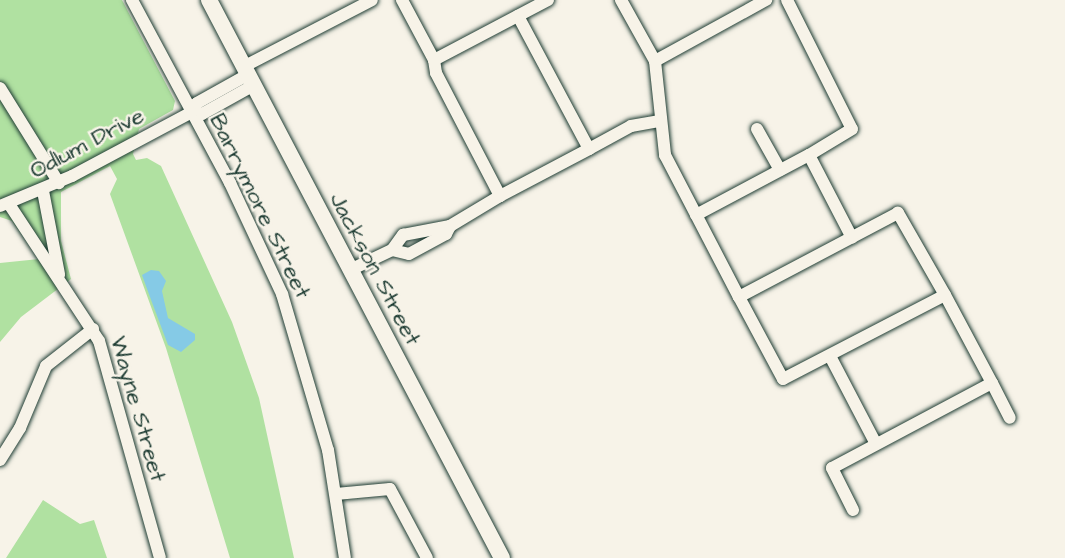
<!DOCTYPE html>
<style>
body{margin:0}
#map{position:relative;width:1065px;height:558px;overflow:hidden;background:#f7f3e8;font-family:"Architects Daughter",sans-serif}
div>[style]{position:absolute}
.green>*{inset:0;background:#b0e1a1}
.water>*{inset:0;background:#85cae6}
.roads{filter:drop-shadow(0 0 2px #1f3d34) drop-shadow(0 0 2px #1f3d34)}
.minor>*{height:12px;margin:-6px;padding:0 6px;transform-origin:6px;border-radius:6px;background:#f7f3e8}
.major>*{height:16px;margin:-8px;padding:0 8px;transform-origin:8px;border-radius:8px;background:#f7f3e8}
span{translate:-50% -50%;white-space:nowrap;text-align:center;line-height:1.15;-webkit-text-stroke:5px #f7f3e8;paint-order:stroke}
.street-label{font-size:23px;color:#1f3d34}
</style>
<div id="map">
<div class="green">
<i style="clip-path:polygon(0 0,122px 0,175px 101px,173px 110px,139px 129px,133px 154px,136px 160px,147px 158px,161px 166px,232px 322px,259px 398px,294px 558px,230px 558px,166px 348px,110px 194px,117px 179px,110px 166px,61px 192px,61px 241px,71px 279px,21px 317px,0 342px,0 263px,39px 259px,12px 221px,0 217px)"></i>
<i style="clip-path:polygon(43px 500px,80px 524px,94px 520px,107px 558px,6px 558px)"></i>
</div>
<div class="water">
<i style="clip-path:polygon(151px 270px,159px 271px,166px 281px,162px 291px,168px 318px,195px 334px,195px 340px,181px 352px,168px 345px,150px 297px,142px 275px)"></i>
</div>
<div class="roads">
<div class="minor">
<i style="left:132px;top:0;width:208px;rotate:61.8deg"></i>
<i style="left:230px;top:183px;width:123px;rotate:64.9deg"></i>
<i style="left:282px;top:294px;width:163px;rotate:73.6deg"></i>
<i style="left:328px;top:450px;width:109px;rotate:81.1deg"></i>
<i style="left:402px;top:0;width:68px;rotate:61.9deg"></i>
<i style="left:434px;top:60px;width:129px;rotate:-27.8deg"></i>
<i style="left:621px;top:0;width:70px;rotate:60.9deg"></i>
<i style="left:655px;top:61px;width:127px;rotate:-28.8deg"></i>
<i style="left:787px;top:0;width:144px;rotate:63.3deg"></i>
<i style="left:852px;top:129px;width:50px;rotate:148.8deg"></i>
<i style="left:434px;top:60px;width:13px;rotate:81deg"></i>
<i style="left:436px;top:73px;width:139px;rotate:62.5deg"></i>
<i style="left:500px;top:196px;width:101px;rotate:-27.8deg"></i>
<i style="left:589px;top:149px;width:151px;rotate:-118.1deg"></i>
<i style="left:655px;top:61px;width:95px;rotate:83.9deg"></i>
<i style="left:665px;top:155px;width:160px;rotate:62.5deg"></i>
<i style="left:739px;top:297px;width:93px;rotate:61.8deg"></i>
<i style="left:783px;top:379px;width:182px;rotate:-27.4deg"></i>
<i style="left:945px;top:295px;width:95px;rotate:-119.8deg"></i>
<i style="left:898px;top:213px;width:180px;rotate:152.2deg"></i>
<i style="left:243px;top:67px;width:145px;rotate:-27.4deg"></i>
<i style="left:0;top:88px;width:112px;rotate:58.2deg"></i>
<i style="left:192px;top:112px;width:10px;rotate:11deg"></i>
<i style="left:202px;top:114px;width:57px;rotate:-29.2deg"></i>
<i style="left:757px;top:129px;width:47px;rotate:60.7deg"></i>
<i style="left:589px;top:149px;width:48px;rotate:-28.7deg"></i>
<i style="left:631px;top:126px;width:28px;rotate:-10deg"></i>
<i style="left:43px;top:191px;width:85px;rotate:79.1deg"></i>
<i style="left:9px;top:204px;width:164px;rotate:56.7deg"></i>
<i style="left:99px;top:341px;width:225px;rotate:74.3deg"></i>
<i style="left:0;top:206px;width:78px;rotate:-22.6deg"></i>
<i style="left:72px;top:176px;width:136px;rotate:-28.1deg"></i>
<i style="left:192px;top:112px;width:10px;rotate:-61deg"></i>
<i style="left:197px;top:103px;width:57px;rotate:-29.2deg"></i>
<i style="left:696px;top:215px;width:128px;rotate:-28deg"></i>
<i style="left:809px;top:155px;width:93px;rotate:62.6deg"></i>
<i style="left:392px;top:250px;width:17px;rotate:13deg"></i>
<i style="left:409px;top:254px;width:42px;rotate:-28.4deg"></i>
<i style="left:446px;top:234px;width:9px;rotate:-63deg"></i>
<i style="left:350px;top:270px;width:47px;rotate:-25.5deg"></i>
<i style="left:392px;top:250px;width:19px;rotate:-54deg"></i>
<i style="left:403px;top:235px;width:48px;rotate:-10.8deg"></i>
<i style="left:450px;top:226px;width:58px;rotate:-31deg"></i>
<i style="left:830px;top:356px;width:99px;rotate:62.4deg"></i>
<i style="left:992px;top:383px;width:39px;rotate:63deg"></i>
<i style="left:0;top:460px;width:38px;rotate:-58deg"></i>
<i style="left:20px;top:428px;width:67px;rotate:-67.2deg"></i>
<i style="left:46px;top:366px;width:60px;rotate:-38.2deg"></i>
<i style="left:336px;top:494px;width:54px;rotate:-5.3deg"></i>
<i style="left:390px;top:489px;width:78px;rotate:61.8deg"></i>
<i style="left:853px;top:510px;width:47px;rotate:-116.6deg"></i>
<i style="left:832px;top:468px;width:181px;rotate:-28deg"></i>
<i style="left:992px;top:383px;width:100px;rotate:-118.1deg"></i>
</div>
<div class="major">
<i style="left:209px;top:0;width:630px;rotate:62.3deg"></i>
</div>
</div>
<div class="street-label">
<span style="left:87px;top:143px;rotate:-28deg">Odlum Drive</span>
<span style="left:260px;top:206px;rotate:64deg">Barrymore Street</span>
<span style="left:375px;top:269px;rotate:62deg">Jackson Street</span>
<span style="left:138px;top:409px;rotate:74deg">Wayne Street</span>
</div>
</div>
